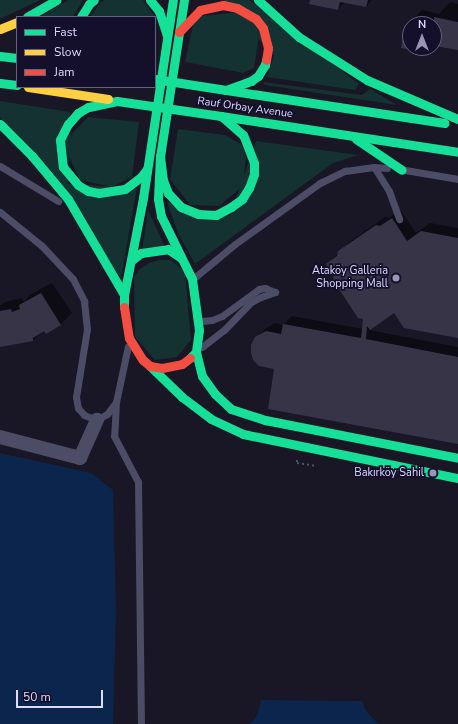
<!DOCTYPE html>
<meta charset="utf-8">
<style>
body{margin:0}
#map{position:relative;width:458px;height:724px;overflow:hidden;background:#191626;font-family:"Nunito Sans",sans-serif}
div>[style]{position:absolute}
.green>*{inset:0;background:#143231}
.water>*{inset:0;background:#0c254c}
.shadow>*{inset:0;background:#0007}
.building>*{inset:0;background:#383447}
.path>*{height:2px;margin-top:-1px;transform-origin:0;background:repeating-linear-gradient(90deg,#455363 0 2px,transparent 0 5px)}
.lane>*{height:7px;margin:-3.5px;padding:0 3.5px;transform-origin:3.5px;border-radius:3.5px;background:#4c4c66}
.street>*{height:14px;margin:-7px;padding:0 7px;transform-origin:7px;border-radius:7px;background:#4c4c66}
.fast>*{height:9px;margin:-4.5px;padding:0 4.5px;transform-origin:4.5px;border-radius:4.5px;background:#16e098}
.slow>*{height:9px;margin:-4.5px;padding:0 4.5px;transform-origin:4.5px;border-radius:4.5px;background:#ffcf43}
.jam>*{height:9px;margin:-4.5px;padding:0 4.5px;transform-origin:4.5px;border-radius:4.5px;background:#f24e42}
.fast-bridge>*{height:9px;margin:-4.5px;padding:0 4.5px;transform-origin:4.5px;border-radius:4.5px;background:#16e098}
.dots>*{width:11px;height:11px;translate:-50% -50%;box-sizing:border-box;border:2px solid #14102c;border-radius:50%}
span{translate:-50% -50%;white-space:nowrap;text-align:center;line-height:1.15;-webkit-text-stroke:3.5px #14102c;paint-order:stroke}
.street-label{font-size:11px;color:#dedbff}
.poi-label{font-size:11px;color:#dedbff}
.right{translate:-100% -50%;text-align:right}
.legend{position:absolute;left:16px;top:16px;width:140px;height:72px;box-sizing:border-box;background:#14102c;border:1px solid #656180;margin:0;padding:5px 7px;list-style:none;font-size:12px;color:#dedbff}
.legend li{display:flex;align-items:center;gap:8px;height:20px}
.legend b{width:20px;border:1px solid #656180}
.north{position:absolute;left:402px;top:16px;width:40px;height:40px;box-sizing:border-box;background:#14102c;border:1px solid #656180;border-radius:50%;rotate:0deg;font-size:11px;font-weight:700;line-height:16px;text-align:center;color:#dedbff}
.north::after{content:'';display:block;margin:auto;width:14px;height:18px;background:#9996b3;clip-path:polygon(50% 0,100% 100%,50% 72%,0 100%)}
.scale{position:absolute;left:16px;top:690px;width:87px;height:18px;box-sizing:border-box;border:2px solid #dedbff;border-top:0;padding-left:5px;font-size:12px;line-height:14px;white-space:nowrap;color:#dedbff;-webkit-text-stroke:3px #14102c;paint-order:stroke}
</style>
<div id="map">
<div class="green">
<i style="clip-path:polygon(0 0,40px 0,0 19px)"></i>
<i style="clip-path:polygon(68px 0,83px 0,73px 17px,40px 17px)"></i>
<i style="clip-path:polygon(105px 0,143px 0,155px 17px,90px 17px,101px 2px)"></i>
<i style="clip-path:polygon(224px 0,249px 0,359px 84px,355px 90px,267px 77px,274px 56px)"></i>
<i style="clip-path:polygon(239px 12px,259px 36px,254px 68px,243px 73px,185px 62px,193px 25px,200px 16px)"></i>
<i style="clip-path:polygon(263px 82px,362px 95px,370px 89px,397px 105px,265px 85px)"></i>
<i style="clip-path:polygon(0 101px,70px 112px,68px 184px,137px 188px,121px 278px,0 117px)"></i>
<i style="clip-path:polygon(88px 117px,139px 122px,132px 177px,112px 187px,80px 180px,66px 150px,67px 139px)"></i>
<i style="clip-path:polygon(178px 129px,225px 135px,241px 144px,246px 155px,243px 186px,219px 206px,190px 205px,170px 179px)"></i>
<i style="clip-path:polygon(256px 141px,358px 155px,333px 163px,195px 264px,178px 233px,167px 202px,230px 216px)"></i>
<i style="clip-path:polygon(148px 210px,166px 249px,142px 251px)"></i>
<i style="clip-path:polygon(160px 260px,171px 260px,185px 272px,191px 340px,177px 357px,155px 360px,135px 337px,134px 277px,140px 269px,149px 263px)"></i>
</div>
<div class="water">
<i style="clip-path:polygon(0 453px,91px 473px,113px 490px,116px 610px,113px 724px,0 724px)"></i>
<i style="clip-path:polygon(261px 700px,363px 701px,364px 708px,378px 724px,249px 724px,254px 720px,258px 713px)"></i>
</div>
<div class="shadow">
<i style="clip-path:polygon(311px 0,372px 0,366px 6px,345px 2px,338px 9px)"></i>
<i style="clip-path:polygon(450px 2px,458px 4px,458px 48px,436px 45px,434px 47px,434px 24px,410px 24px,410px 48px,433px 48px,429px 52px,402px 47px,406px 26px,422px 10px,439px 14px)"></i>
<i style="clip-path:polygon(400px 210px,416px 233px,430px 223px,458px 228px,458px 337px,394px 312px,369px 330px,458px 347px,458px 443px,275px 368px,256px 338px,265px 329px,275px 323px,283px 325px,292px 316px,363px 329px,364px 318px,328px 264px,348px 243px,385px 217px,389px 218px)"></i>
<i style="clip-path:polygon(52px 283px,72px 313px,61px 324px,46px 333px,44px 330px,33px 340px,0 346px,0 306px,5px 302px,22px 298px,23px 301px,25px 301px,31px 294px)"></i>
</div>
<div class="building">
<i style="clip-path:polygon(310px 0,368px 0,366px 7px,340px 2px,338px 10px,309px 4px)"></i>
<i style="clip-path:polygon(434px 17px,458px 22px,458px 50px,434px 46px)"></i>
<i style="clip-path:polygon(405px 25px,410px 26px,410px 48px,431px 48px,429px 53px,401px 48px)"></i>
<i style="clip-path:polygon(392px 218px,407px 241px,421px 231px,458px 238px,458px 338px,404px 328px,394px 313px,370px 330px,367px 326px,366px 339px,458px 357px,458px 444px,268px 409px,274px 369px,259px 366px,253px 360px,251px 353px,251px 345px,255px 337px,266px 331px,281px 334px,283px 324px,361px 338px,363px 319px,358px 318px,333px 280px,334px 275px,326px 264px,337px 256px,338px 251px,376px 225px,380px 226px)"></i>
<i style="clip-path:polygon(41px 293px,61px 325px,46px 334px,44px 331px,33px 338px,33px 341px,0 347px,0 311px,11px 309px,12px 312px,20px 309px,19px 305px)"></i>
</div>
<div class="path">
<i style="left:297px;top:460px;width:3px;rotate:90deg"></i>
<i style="left:297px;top:463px;width:18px;rotate:9deg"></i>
</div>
<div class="lane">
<i style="left:0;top:166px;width:68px;rotate:31.1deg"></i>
<i style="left:374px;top:167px;width:28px;rotate:58deg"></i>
<i style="left:389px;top:191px;width:30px;rotate:70deg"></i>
<i style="left:405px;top:170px;width:54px;rotate:9.6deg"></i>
<i style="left:0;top:212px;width:54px;rotate:39deg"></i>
<i style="left:42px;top:246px;width:45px;rotate:46.8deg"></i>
<i style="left:73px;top:279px;width:25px;rotate:63deg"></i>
<i style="left:84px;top:301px;width:28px;rotate:84deg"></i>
<i style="left:87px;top:329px;width:69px;rotate:99.2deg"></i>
<i style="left:76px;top:397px;width:11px;rotate:80deg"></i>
<i style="left:78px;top:408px;width:9px;rotate:49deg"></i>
<i style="left:84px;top:415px;width:14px;rotate:21deg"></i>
<i style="left:97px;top:420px;width:12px;rotate:-31deg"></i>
<i style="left:107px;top:414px;width:15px;rotate:-53deg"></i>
<i style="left:116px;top:402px;width:57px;rotate:-77.9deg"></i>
<i style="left:194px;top:278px;width:53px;rotate:-39.7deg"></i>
<i style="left:235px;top:244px;width:105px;rotate:-35.7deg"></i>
<i style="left:320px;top:183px;width:28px;rotate:-26deg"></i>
<i style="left:345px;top:171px;width:29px;rotate:-8deg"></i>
<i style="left:374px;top:167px;width:13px;rotate:4deg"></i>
<i style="left:202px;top:321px;width:10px;rotate:-6deg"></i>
<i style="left:212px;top:320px;width:11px;rotate:-22deg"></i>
<i style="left:222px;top:316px;width:46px;rotate:-36.1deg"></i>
<i style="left:259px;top:289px;width:6px;rotate:-9deg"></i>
<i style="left:265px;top:288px;width:11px;rotate:22deg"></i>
<i style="left:202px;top:347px;width:28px;rotate:-38deg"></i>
<i style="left:224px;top:330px;width:39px;rotate:-46deg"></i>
<i style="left:251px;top:302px;width:11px;rotate:-27deg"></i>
<i style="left:261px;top:297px;width:15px;rotate:-20deg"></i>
<i style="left:116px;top:402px;width:34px;rotate:93deg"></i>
<i style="left:114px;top:436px;width:52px;rotate:62.4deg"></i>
<i style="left:138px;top:482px;width:242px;rotate:89.3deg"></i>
</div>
<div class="street">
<i style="left:0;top:437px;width:83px;rotate:14.7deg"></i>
<i style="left:80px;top:458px;width:42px;rotate:-65.9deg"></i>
</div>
<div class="fast">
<i style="left:150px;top:0;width:14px;rotate:51deg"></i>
<i style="left:159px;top:11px;width:25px;rotate:72deg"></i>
<i style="left:184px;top:0;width:158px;rotate:98.7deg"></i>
<i style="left:160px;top:156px;width:43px;rotate:92.7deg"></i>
<i style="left:158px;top:199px;width:17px;rotate:80deg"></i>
<i style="left:161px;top:216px;width:70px;rotate:63.8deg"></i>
<i style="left:192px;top:279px;width:51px;rotate:82.2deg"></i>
<i style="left:199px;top:330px;width:22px;rotate:98deg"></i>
<i style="left:196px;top:352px;width:8px;rotate:135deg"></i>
<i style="left:258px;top:0;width:55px;rotate:42.1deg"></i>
<i style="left:299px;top:37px;width:80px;rotate:32.3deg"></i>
<i style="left:367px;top:80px;width:99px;rotate:23.2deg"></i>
<i style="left:27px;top:17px;width:34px;rotate:-30deg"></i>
<i style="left:81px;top:17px;width:15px;rotate:-58deg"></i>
<i style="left:89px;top:4px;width:6px;rotate:-39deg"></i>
<i style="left:0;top:56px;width:17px;rotate:7deg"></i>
<i style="left:0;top:83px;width:17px;rotate:7deg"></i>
<i style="left:226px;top:90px;width:27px;rotate:-20deg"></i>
<i style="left:251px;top:81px;width:9px;rotate:-36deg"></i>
<i style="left:258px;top:76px;width:13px;rotate:-58deg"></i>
<i style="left:265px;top:65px;width:5px;rotate:-79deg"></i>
<i style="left:226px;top:90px;width:221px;rotate:8.6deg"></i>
<i style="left:117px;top:101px;width:30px;rotate:168deg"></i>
<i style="left:88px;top:107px;width:12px;rotate:149deg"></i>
<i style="left:78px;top:113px;width:15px;rotate:132deg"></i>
<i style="left:68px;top:124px;width:18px;rotate:117deg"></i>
<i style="left:60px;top:140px;width:27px;rotate:84deg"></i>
<i style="left:63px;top:167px;width:23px;rotate:50deg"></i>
<i style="left:78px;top:185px;width:12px;rotate:31deg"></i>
<i style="left:88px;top:191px;width:11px;rotate:10deg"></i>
<i style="left:99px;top:193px;width:26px;rotate:-9deg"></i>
<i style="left:125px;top:189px;width:20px;rotate:-37deg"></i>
<i style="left:141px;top:177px;width:10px;rotate:-53deg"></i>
<i style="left:221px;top:116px;width:240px;rotate:8.6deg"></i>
<i style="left:0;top:124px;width:45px;rotate:45deg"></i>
<i style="left:32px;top:156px;width:56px;rotate:50.1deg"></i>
<i style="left:68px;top:199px;width:111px;rotate:59.7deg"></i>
<i style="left:356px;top:139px;width:55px;rotate:34deg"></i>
<i style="left:160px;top:156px;width:24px;rotate:83deg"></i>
<i style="left:163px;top:180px;width:14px;rotate:69deg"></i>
<i style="left:168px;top:193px;width:19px;rotate:47deg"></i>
<i style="left:181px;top:207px;width:18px;rotate:22deg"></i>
<i style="left:198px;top:214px;width:18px;rotate:3deg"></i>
<i style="left:216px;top:215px;width:17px;rotate:-28deg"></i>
<i style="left:231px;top:207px;width:14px;rotate:-36deg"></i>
<i style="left:242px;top:199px;width:13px;rotate:-58deg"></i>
<i style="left:249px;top:188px;width:15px;rotate:-70deg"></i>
<i style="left:254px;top:174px;width:11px;rotate:-90deg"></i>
<i style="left:254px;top:163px;width:30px;rotate:-111deg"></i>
<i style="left:243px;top:135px;width:29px;rotate:-139deg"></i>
<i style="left:132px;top:260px;width:11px;rotate:-38deg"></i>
<i style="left:141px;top:253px;width:27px;rotate:-8deg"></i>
<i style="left:168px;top:249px;width:16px;rotate:35deg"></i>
<i style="left:124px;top:307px;width:12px;rotate:-90deg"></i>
<i style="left:124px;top:295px;width:99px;rotate:-78.9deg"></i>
<i style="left:143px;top:198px;width:200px;rotate:-81.4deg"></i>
<i style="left:196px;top:352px;width:25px;rotate:76deg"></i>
<i style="left:202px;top:376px;width:22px;rotate:54deg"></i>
<i style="left:215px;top:394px;width:22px;rotate:43deg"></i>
<i style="left:231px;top:409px;width:36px;rotate:18deg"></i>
<i style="left:265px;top:420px;width:197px;rotate:11.1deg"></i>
<i style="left:150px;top:366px;width:45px;rotate:44.1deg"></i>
<i style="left:182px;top:397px;width:36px;rotate:37deg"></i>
<i style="left:211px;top:419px;width:35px;rotate:25deg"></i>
<i style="left:243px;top:434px;width:219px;rotate:11.6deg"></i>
</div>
<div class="slow">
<i style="left:0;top:29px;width:18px;rotate:-22deg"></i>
<i style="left:28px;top:87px;width:81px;rotate:8.5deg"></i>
</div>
<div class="jam">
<i style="left:179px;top:32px;width:30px;rotate:-46deg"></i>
<i style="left:200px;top:10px;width:24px;rotate:-12deg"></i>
<i style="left:223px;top:5px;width:14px;rotate:12deg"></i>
<i style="left:237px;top:8px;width:22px;rotate:30deg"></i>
<i style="left:256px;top:19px;width:11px;rotate:52deg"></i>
<i style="left:263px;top:28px;width:21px;rotate:76deg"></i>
<i style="left:268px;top:48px;width:12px;rotate:99deg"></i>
<i style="left:124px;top:307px;width:31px;rotate:81deg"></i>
<i style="left:129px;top:338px;width:26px;rotate:58deg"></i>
<i style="left:143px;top:360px;width:9px;rotate:41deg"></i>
<i style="left:150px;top:366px;width:12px;rotate:9deg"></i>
<i style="left:162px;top:368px;width:20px;rotate:-11deg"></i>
<i style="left:182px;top:364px;width:10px;rotate:-37deg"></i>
</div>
<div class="fast-bridge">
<i style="left:155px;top:79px;width:72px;rotate:8.8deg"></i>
<i style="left:117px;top:101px;width:105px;rotate:8.2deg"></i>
</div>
<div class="dots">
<i style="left:396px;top:278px;background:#9996b3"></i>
<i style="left:433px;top:473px;background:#9996b3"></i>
</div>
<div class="street-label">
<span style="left:245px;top:108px;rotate:8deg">Rauf Orbay Avenue</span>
</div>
<div class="poi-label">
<span class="right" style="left:388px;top:278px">Ataköy Galleria<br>Shopping Mall</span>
<span class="right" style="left:424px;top:473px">Bakırköy Sahil</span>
</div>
<ul class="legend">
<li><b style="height:5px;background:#16e098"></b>Fast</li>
<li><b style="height:5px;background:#ffcf43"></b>Slow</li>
<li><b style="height:5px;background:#f24e42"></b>Jam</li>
</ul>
<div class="north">N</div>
<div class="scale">50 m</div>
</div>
